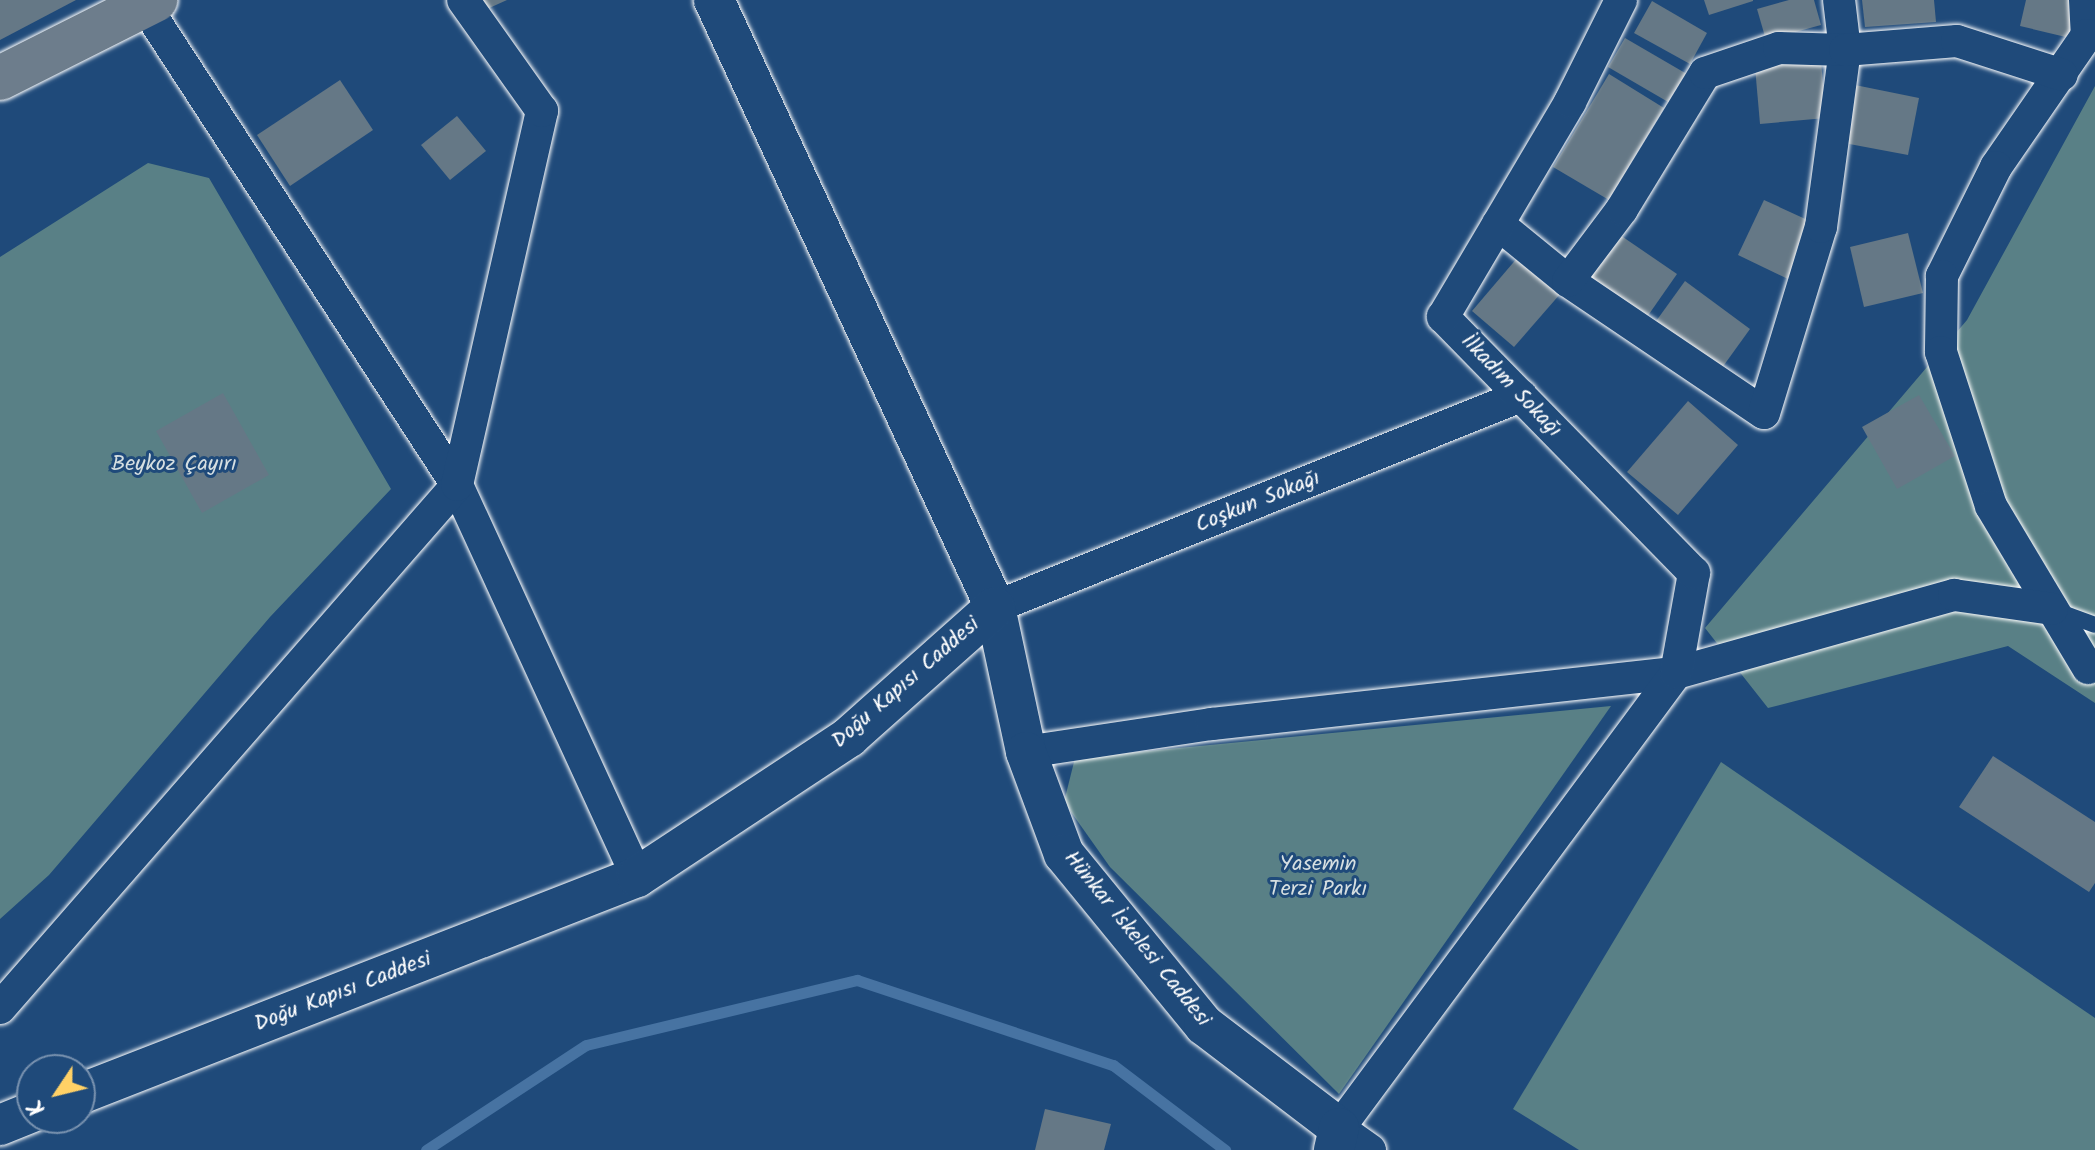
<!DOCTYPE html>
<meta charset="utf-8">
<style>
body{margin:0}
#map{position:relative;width:2095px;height:1150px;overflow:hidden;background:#1f4a7a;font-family:Kalam,sans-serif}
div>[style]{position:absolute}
.green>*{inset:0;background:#598086}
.stream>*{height:11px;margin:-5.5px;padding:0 5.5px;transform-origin:5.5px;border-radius:5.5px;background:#4773a2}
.building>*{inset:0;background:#657886}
.roads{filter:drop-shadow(0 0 2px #fff) drop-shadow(0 0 2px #fff)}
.service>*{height:16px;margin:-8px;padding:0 8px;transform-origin:8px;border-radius:8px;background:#1f4a7a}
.minor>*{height:32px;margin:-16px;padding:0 16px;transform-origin:16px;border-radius:16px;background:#1f4a7a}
.tertiary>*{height:40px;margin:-20px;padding:0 20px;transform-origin:20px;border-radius:20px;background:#1f4a7a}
.primary>*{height:44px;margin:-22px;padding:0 22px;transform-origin:22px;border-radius:22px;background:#6d7d8c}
span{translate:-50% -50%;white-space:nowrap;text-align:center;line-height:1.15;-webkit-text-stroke:6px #1f4a7a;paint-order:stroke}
.street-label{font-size:22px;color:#fff}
.park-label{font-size:22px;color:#d6dfe1}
.north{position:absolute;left:16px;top:1054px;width:80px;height:80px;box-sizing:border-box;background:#1f4a7a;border:2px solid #7992af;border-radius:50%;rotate:235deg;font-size:22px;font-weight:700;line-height:32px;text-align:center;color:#fff}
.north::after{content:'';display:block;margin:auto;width:28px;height:36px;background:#ffd166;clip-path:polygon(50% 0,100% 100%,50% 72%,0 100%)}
</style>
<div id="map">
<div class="green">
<i style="clip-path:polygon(2095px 86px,2095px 703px,2008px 646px,1768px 708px,1705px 628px,1967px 320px)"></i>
<i style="clip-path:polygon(148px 163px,209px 178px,391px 489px,270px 617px,49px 875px,0 919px,0 257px)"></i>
<i style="clip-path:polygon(1611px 706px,1339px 1094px,1110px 867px,1064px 802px,1075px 758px)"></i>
<i style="clip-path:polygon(1721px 762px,2095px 1018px,2095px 1150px,1579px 1150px,1513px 1109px)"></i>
</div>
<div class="stream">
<i style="left:426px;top:1150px;width:191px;rotate:-33.3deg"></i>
<i style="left:586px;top:1045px;width:279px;rotate:-13.5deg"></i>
<i style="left:857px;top:980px;width:270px;rotate:18.4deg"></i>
<i style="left:1113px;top:1065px;width:141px;rotate:37.2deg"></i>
</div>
<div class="building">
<i style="clip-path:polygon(0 0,76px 0,0 40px)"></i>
<i style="clip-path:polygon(470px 0,507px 0,476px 14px)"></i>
<i style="clip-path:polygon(1704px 0,1753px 0,1753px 1px,1709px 15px)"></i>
<i style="clip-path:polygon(1789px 0,1814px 0,1821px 25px,1766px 40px,1757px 9px)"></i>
<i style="clip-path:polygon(1862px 0,1934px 0,1936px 22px,1865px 27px)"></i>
<i style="clip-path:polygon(2026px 0,2079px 0,2070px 38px,2020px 26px)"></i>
<i style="clip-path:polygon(1652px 1px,1707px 33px,1690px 64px,1634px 33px)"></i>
<i style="clip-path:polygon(1625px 38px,1692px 77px,1675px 106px,1608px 67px)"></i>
<i style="clip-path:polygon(1821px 61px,1826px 118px,1760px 124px,1755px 67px)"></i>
<i style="clip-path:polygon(1609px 74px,1664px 108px,1609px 200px,1553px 167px)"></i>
<i style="clip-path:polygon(340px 80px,373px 130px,290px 186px,257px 135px)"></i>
<i style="clip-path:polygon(1855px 85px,1919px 98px,1908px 155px,1844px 143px)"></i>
<i style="clip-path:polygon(457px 116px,486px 151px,450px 180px,421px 145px)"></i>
<i style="clip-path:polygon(1764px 200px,1814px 223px,1788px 279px,1738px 255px)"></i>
<i style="clip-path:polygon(1908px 233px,1923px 293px,1864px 307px,1850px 247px)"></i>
<i style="clip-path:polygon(1620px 235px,1677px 274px,1647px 317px,1590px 279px)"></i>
<i style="clip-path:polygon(1518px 257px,1561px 293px,1514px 347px,1472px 311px)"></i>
<i style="clip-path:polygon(1685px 281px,1750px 329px,1719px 372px,1654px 324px)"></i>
<i style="clip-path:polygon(223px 393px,269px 475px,202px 513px,156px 431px)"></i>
<i style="clip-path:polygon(1919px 395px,1955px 456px,1897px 489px,1862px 427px)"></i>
<i style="clip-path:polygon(1688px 401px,1738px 445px,1678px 515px,1627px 472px)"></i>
<i style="clip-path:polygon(1993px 756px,2095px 822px,2095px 883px,2089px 892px,1959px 807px)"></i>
<i style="clip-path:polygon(1045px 1109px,1111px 1124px,1104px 1150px,1035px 1150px)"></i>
</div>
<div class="roads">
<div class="service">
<i style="left:2057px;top:611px;width:40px;rotate:20.2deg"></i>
</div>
<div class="minor">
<i style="left:2085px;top:0;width:35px;rotate:87deg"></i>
<i style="left:2087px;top:35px;width:160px;rotate:124.6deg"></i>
<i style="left:1996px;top:167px;width:122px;rotate:116.4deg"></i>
<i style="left:1942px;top:276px;width:76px;rotate:90.8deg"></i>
<i style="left:1941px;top:352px;width:162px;rotate:72deg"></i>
<i style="left:1991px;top:506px;width:189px;rotate:59.1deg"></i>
<i style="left:145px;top:6px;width:572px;rotate:56.92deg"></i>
<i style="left:457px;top:485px;width:431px;rotate:65.3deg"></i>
<i style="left:1498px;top:224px;width:90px;rotate:39.2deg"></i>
<i style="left:1568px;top:281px;width:236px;rotate:34deg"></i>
<i style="left:1764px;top:413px;width:195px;rotate:-73deg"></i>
<i style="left:1821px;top:227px;width:179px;rotate:-82.3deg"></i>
<i style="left:1845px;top:50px;width:50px;rotate:-96.8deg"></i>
<i style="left:1568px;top:281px;width:90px;rotate:-53.1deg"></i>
<i style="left:1622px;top:209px;width:159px;rotate:-58.6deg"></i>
<i style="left:1705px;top:73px;width:78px;rotate:-18.7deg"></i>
<i style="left:1779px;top:48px;width:66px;rotate:1.7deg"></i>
<i style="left:1845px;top:50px;width:112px;rotate:-4.6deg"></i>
<i style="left:1957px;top:41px;width:110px;rotate:17.9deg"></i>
<i style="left:995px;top:607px;width:567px;rotate:-21.86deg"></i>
<i style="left:1026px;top:752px;width:188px;rotate:-8.6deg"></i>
<i style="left:1212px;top:724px;width:467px;rotate:-6.3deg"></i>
<i style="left:1676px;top:673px;width:289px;rotate:-15.7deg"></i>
<i style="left:1954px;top:595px;width:99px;rotate:8.1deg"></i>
<i style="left:0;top:1008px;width:695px;rotate:-48.85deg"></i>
<i style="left:457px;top:485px;width:384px;rotate:-77.2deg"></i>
<i style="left:542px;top:111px;width:136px;rotate:-125.4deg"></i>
<i style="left:1370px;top:1150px;width:38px;rotate:-145deg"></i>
<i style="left:1339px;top:1128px;width:566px;rotate:-53.47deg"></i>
<i style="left:1676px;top:673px;width:102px;rotate:-79.8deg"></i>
<i style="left:1694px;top:573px;width:359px;rotate:-134.4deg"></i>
<i style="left:1443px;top:317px;width:250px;rotate:-59.4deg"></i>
<i style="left:1570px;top:102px;width:114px;rotate:-63.4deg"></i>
</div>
<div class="tertiary">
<i style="left:714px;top:0;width:669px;rotate:65.16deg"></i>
<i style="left:995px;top:607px;width:148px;rotate:77.9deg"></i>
<i style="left:1026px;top:752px;width:109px;rotate:69.6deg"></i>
<i style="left:1064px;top:854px;width:221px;rotate:50.7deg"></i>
<i style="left:1204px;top:1025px;width:170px;rotate:37.3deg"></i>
<i style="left:1339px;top:1128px;width:23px;rotate:103deg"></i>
<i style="left:80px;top:1094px;width:598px;rotate:-21.29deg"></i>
<i style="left:637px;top:877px;width:254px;rotate:-33.4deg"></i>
<i style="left:849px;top:737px;width:195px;rotate:-41.7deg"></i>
<i style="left:0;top:1125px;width:35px;rotate:-22deg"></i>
</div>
<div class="primary">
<i style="left:0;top:78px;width:174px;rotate:-26.7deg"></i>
</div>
</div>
<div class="street-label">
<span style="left:1511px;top:386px;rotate:46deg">İlkadım Sokağı</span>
<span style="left:1258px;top:502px;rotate:-22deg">Coşkun Sokağı</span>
<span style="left:906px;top:683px;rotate:-41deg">Doğu Kapısı Caddesi</span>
<span style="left:1137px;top:939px;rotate:51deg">Hünkar İskelesi Caddesi</span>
<span style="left:343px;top:992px;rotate:-21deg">Doğu Kapısı Caddesi</span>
</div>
<div class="park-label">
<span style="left:174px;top:465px">Beykoz Çayırı</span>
<span style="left:1318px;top:877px">Yasemin<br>Terzi Parkı</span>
</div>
<div class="north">K</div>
</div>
